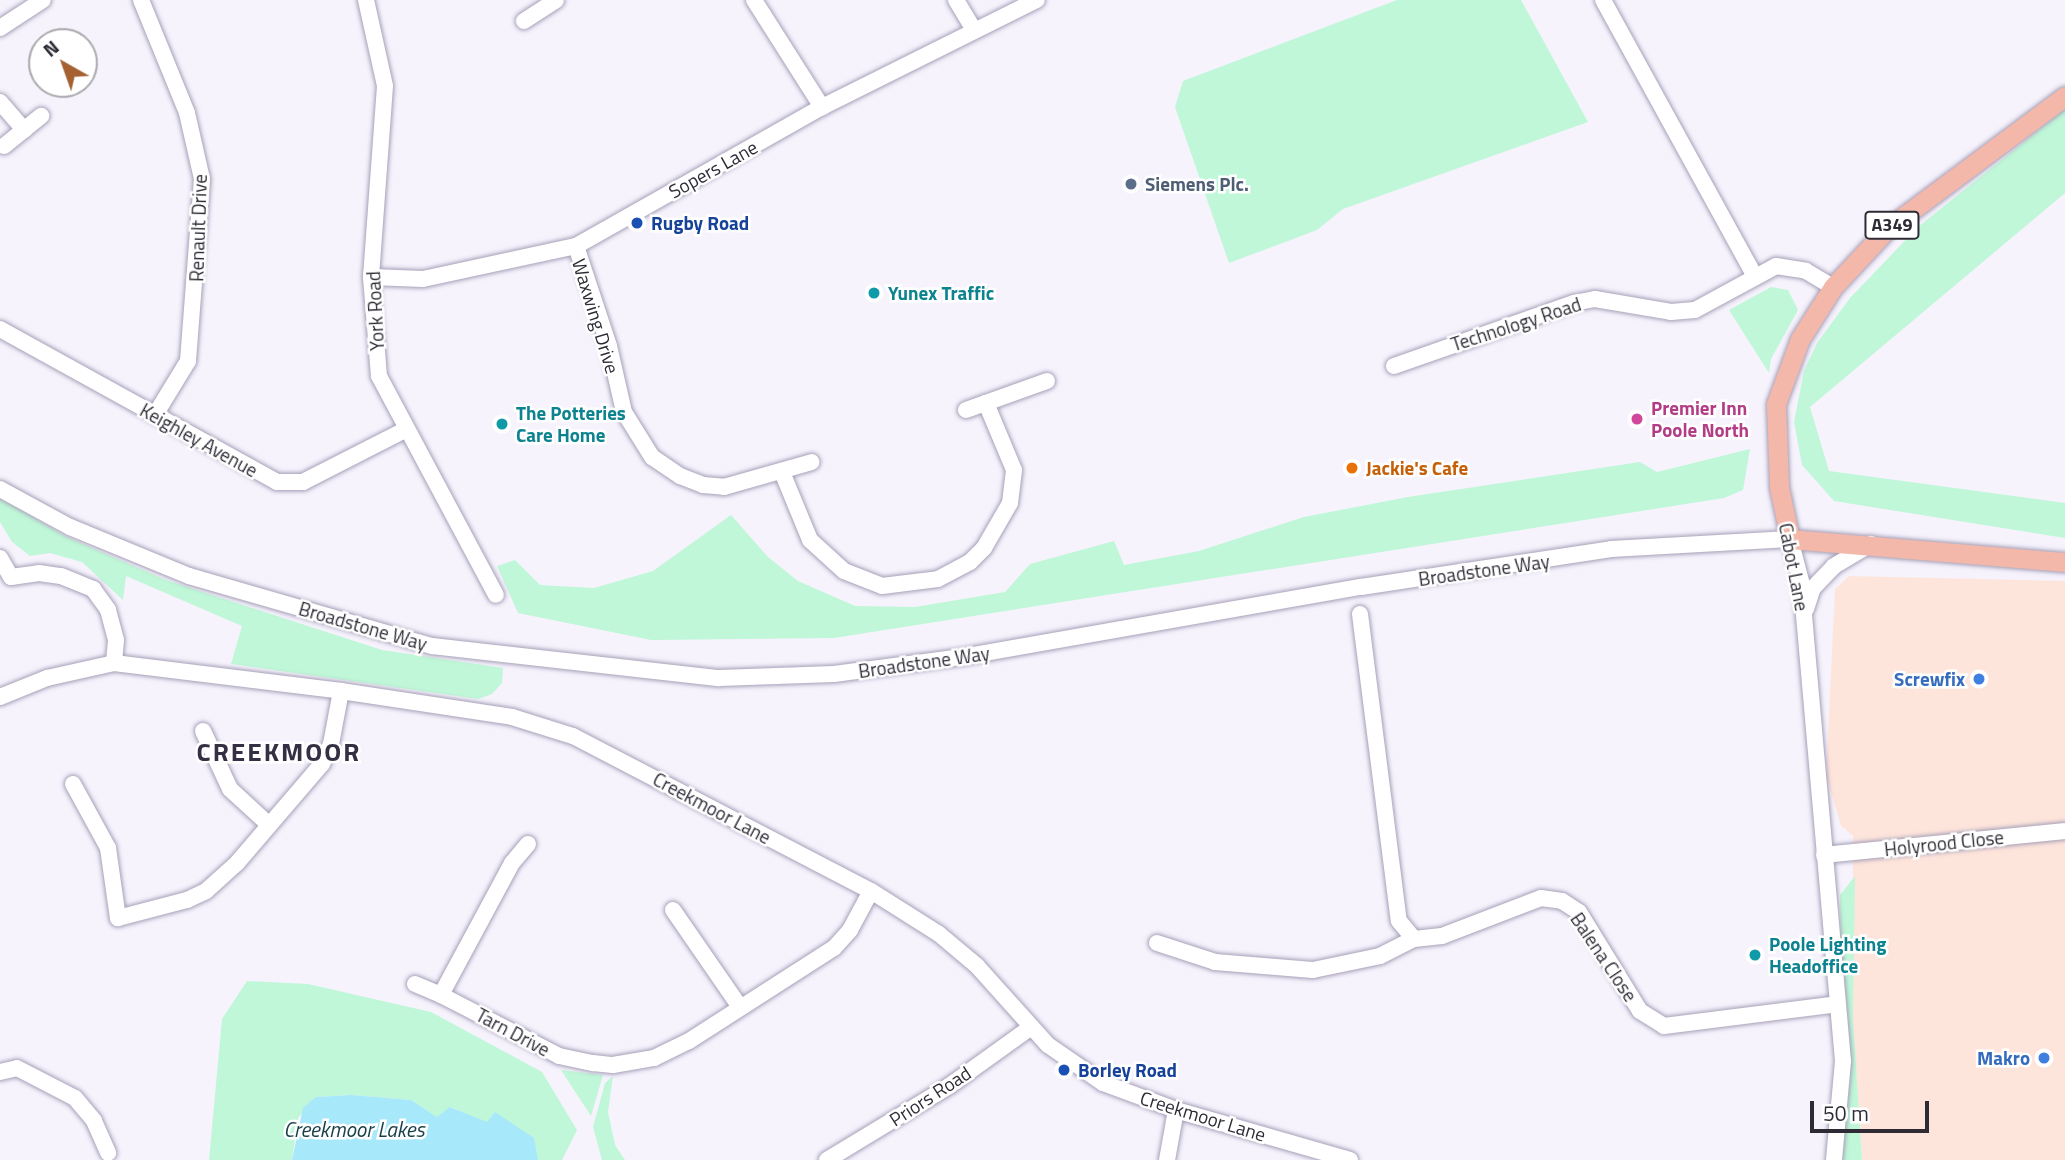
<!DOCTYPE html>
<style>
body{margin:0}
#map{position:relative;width:2065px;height:1160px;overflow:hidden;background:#f6f3fd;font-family:"Titillium Web",sans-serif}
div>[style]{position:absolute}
.commercial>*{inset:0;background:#fee5dc}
.green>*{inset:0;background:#bff7d8}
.water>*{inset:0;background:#a7e8fa}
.roads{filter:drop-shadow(0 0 2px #a7a0b8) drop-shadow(0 0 2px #a7a0b8)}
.minor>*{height:16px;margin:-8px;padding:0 8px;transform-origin:8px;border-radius:8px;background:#fff}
.major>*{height:19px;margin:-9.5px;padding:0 9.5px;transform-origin:9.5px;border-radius:9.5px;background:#f4b8aa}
.dots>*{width:19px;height:19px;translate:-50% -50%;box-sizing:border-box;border:4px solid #fff;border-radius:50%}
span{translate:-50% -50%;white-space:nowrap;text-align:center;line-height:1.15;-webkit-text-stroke:5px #fff;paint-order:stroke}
.shield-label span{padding:2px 5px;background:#fff;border:2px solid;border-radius:5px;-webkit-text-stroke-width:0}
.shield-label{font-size:18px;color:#2e2b35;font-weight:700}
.street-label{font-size:19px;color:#2e2b35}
.service-label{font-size:19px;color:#4e5e75;font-weight:700}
.left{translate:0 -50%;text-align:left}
.transit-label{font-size:19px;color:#164399;font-weight:700}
.culture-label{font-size:19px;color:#0d838f;font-weight:700}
.hotel-label{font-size:19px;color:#b23c85;font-weight:700}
.food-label{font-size:19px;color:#c56008;font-weight:700}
.shop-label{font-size:19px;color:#366cbe;font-weight:700}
.right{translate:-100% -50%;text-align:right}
.water-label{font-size:21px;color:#183f48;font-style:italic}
.district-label{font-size:26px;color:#352f43;font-weight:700;letter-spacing:2px}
.north{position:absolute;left:28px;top:28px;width:70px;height:70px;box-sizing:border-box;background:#fff;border:2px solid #abaaae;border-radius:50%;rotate:320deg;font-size:19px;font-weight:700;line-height:28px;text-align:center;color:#2e2b35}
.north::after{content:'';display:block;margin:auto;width:24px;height:32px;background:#a56131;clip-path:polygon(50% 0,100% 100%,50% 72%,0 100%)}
.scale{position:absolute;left:1810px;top:1101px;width:119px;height:32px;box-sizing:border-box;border:4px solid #2e2b35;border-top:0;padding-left:9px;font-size:21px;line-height:24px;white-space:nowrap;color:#2e2b35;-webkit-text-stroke:5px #fff;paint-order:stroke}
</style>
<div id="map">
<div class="commercial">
<i style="clip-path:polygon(1849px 576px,2065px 581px,2065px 1160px,1862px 1160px,1853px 1018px,1853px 836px,1841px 826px,1826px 775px,1835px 589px)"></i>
</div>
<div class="green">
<i style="clip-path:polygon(1397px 0,1521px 0,1588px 122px,1343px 209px,1317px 230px,1229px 263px,1175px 107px,1183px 81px)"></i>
<i style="clip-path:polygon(2065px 109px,2065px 193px,1810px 407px,1829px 471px,2065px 503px,2065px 538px,1834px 501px,1802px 465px,1794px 422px,1804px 371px,1817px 343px,1850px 298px,1918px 227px)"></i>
<i style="clip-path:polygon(1771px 287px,1788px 290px,1798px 310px,1771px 359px,1769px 373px,1729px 310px)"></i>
<i style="clip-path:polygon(1750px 449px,1743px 490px,1724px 498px,834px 638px,651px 640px,518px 613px,497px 566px,515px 560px,540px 585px,594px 588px,653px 571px,731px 515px,768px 557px,798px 581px,855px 606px,915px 607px,1005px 592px,1030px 564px,1114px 541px,1124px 565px,1199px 551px,1304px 517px,1408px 497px,1640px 462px,1657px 472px)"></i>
<i style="clip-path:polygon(0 498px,65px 536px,166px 580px,382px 650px,503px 668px,502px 683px,492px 694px,478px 699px,231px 664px,242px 626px,126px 576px,123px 600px,82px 562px,50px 553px,30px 556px,12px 542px,0 522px)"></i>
<i style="clip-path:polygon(1855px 876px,1853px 1018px,1862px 1160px,1842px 1160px,1850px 1079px,1841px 1003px,1840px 895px)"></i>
<i style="clip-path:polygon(247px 981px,308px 984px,431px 1012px,542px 1072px,577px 1130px,562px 1160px,538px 1160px,487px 1123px,451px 1107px,437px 1117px,411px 1100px,351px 1095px,316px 1097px,298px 1118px,292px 1160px,209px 1160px,222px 1019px)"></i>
<i style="clip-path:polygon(561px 1070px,603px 1075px,591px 1116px)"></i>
<i style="clip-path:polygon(613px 1076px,608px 1112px,615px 1145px,625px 1160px,602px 1160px,593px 1127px,605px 1083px)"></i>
</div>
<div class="water">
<i style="clip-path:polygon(351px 1095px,411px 1100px,437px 1117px,450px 1107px,487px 1122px,495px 1112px,534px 1138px,538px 1160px,292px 1160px,303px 1108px,316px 1097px)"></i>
</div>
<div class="roads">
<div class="minor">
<i style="left:141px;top:0;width:122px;rotate:67.8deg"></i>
<i style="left:187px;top:113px;width:68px;rotate:77.2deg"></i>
<i style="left:202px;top:179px;width:183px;rotate:94.4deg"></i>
<i style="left:188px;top:361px;width:63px;rotate:121.4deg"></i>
<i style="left:366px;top:0;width:88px;rotate:77.5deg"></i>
<i style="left:385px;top:86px;width:192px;rotate:94.2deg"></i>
<i style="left:371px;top:277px;width:99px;rotate:85.4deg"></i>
<i style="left:379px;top:376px;width:248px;rotate:61.9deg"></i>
<i style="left:754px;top:0;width:127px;rotate:57.6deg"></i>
<i style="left:956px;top:0;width:35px;rotate:59deg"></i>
<i style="left:1603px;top:0;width:314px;rotate:61.2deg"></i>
<i style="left:524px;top:21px;width:38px;rotate:-33deg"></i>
<i style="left:0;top:28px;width:51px;rotate:-33.1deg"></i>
<i style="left:0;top:102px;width:37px;rotate:49deg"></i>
<i style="left:4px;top:146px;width:48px;rotate:-39deg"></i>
<i style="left:576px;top:246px;width:105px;rotate:71.7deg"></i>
<i style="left:609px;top:346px;width:68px;rotate:77.2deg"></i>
<i style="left:624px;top:412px;width:53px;rotate:58.1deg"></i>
<i style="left:652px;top:457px;width:34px;rotate:34deg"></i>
<i style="left:680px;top:476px;width:25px;rotate:21deg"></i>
<i style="left:703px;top:485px;width:21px;rotate:5deg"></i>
<i style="left:724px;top:487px;width:91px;rotate:-15.9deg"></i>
<i style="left:371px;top:277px;width:52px;rotate:2.2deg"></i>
<i style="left:423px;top:279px;width:157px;rotate:-12.2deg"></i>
<i style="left:576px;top:246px;width:283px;rotate:-29.5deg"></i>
<i style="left:822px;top:107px;width:240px;rotate:-26.5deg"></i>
<i style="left:0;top:329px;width:316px;rotate:28.9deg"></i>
<i style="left:277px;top:482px;width:26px"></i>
<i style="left:303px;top:482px;width:114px;rotate:-27deg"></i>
<i style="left:1394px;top:366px;width:191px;rotate:-19.3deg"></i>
<i style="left:1574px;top:303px;width:21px;rotate:-11deg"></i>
<i style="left:1595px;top:299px;width:77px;rotate:9.7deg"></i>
<i style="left:1671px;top:312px;width:24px;rotate:-5deg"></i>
<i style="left:1695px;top:310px;width:92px;rotate:-28.5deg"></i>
<i style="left:1776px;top:266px;width:30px;rotate:9deg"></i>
<i style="left:1806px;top:271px;width:31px;rotate:31deg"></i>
<i style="left:966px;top:410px;width:86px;rotate:-19.7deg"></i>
<i style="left:782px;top:472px;width:74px;rotate:67.6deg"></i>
<i style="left:810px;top:540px;width:46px;rotate:42.4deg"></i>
<i style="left:844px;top:571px;width:41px;rotate:21.5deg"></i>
<i style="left:882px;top:586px;width:56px;rotate:-7.1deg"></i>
<i style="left:938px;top:579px;width:36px;rotate:-28deg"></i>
<i style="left:970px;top:562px;width:20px;rotate:-45deg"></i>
<i style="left:984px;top:548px;width:52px;rotate:-60deg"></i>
<i style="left:1010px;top:503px;width:33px;rotate:-83deg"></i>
<i style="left:1014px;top:470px;width:73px;rotate:-112.7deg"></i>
<i style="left:0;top:489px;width:80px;rotate:28.5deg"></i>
<i style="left:70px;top:527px;width:129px;rotate:22.4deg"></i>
<i style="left:189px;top:576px;width:253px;rotate:16.1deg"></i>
<i style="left:432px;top:646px;width:289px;rotate:6.4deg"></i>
<i style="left:719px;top:678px;width:115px;rotate:-2deg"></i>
<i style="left:834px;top:674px;width:129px;rotate:-7.6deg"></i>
<i style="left:962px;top:657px;width:405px;rotate:-10deg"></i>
<i style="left:1361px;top:587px;width:253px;rotate:-8.6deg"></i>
<i style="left:1611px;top:549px;width:179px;rotate:-3.2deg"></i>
<i style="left:1790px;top:539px;width:43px;rotate:75.3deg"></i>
<i style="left:1801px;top:581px;width:482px;rotate:85deg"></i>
<i style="left:1843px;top:1061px;width:99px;rotate:95.2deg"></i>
<i style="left:0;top:558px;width:22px;rotate:60deg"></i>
<i style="left:11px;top:577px;width:28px;rotate:-8deg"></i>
<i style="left:39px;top:573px;width:22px;rotate:8deg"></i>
<i style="left:61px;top:576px;width:35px;rotate:22deg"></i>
<i style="left:93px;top:589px;width:26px;rotate:54deg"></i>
<i style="left:108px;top:610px;width:31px;rotate:75deg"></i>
<i style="left:116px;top:640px;width:23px;rotate:95deg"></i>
<i style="left:1806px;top:609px;width:22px;rotate:-72deg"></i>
<i style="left:1813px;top:588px;width:30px;rotate:-46deg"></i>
<i style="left:1834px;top:566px;width:43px;rotate:-30.7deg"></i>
<i style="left:1360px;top:614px;width:309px;rotate:82.8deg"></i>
<i style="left:1399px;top:921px;width:23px;rotate:50deg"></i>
<i style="left:0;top:697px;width:51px;rotate:-22deg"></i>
<i style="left:47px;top:678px;width:69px;rotate:-12.6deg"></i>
<i style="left:114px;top:663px;width:229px;rotate:7deg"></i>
<i style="left:341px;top:691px;width:173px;rotate:8.6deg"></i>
<i style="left:512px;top:717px;width:64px;rotate:17.3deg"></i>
<i style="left:573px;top:736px;width:336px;rotate:27.5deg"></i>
<i style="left:871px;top:891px;width:80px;rotate:32.3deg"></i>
<i style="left:939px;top:934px;width:50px;rotate:40.1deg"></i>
<i style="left:977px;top:966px;width:106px;rotate:48.1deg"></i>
<i style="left:1048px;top:1045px;width:67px;rotate:34.6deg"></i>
<i style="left:1103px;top:1083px;width:78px;rotate:20.3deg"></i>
<i style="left:1176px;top:1110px;width:181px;rotate:16deg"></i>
<i style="left:203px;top:731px;width:64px;rotate:65deg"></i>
<i style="left:230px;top:789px;width:52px;rotate:42.6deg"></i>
<i style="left:73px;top:784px;width:73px;rotate:61.3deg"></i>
<i style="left:108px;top:848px;width:71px;rotate:81.9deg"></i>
<i style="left:118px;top:918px;width:71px;rotate:-14.6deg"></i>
<i style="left:187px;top:900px;width:21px;rotate:-25deg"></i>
<i style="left:206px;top:891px;width:42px;rotate:-42.1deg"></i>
<i style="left:237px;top:863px;width:130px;rotate:-49.4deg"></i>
<i style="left:322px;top:764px;width:22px;rotate:-66deg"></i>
<i style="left:331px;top:744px;width:54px;rotate:-79.3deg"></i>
<i style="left:528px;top:844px;width:25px;rotate:130deg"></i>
<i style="left:512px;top:863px;width:150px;rotate:118.3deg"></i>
<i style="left:441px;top:995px;width:133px;rotate:27.3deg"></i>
<i style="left:559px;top:1056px;width:35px;rotate:12deg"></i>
<i style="left:593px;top:1063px;width:20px;rotate:6deg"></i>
<i style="left:613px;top:1065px;width:42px;rotate:-9.7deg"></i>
<i style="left:654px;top:1058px;width:39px;rotate:-26deg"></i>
<i style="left:689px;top:1041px;width:172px;rotate:-32.7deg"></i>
<i style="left:834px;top:948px;width:24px;rotate:-48deg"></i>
<i style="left:850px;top:930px;width:44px;rotate:-61.7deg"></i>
<i style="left:1824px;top:855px;width:242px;rotate:-5.7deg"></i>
<i style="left:673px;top:910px;width:118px;rotate:55.4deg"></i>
<i style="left:1157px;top:943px;width:61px;rotate:18.1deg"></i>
<i style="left:1215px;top:962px;width:98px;rotate:4.7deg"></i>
<i style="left:1313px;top:970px;width:68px;rotate:-11.8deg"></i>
<i style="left:1380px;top:956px;width:38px;rotate:-27deg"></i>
<i style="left:1414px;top:939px;width:28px;rotate:-6deg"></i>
<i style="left:1442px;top:936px;width:106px;rotate:-21deg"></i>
<i style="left:1541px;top:898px;width:21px;rotate:8deg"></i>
<i style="left:1562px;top:901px;width:20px;rotate:33deg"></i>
<i style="left:1579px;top:912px;width:116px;rotate:58.4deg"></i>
<i style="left:1640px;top:1011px;width:28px;rotate:32deg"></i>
<i style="left:1664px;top:1026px;width:174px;rotate:-7.2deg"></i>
<i style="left:415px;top:984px;width:28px;rotate:23deg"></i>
<i style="left:0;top:1072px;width:17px;rotate:-13deg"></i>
<i style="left:17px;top:1068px;width:65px;rotate:27.3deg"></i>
<i style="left:75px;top:1098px;width:30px;rotate:50deg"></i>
<i style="left:94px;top:1121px;width:35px;rotate:66deg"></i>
<i style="left:827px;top:1160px;width:143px;rotate:-31.2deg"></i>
<i style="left:949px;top:1086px;width:101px;rotate:-35.7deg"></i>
<i style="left:1167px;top:1160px;width:51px;rotate:-79.8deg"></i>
</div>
<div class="major">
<i style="left:2065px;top:96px;width:221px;rotate:143.3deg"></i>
<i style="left:1888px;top:228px;width:81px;rotate:133deg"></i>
<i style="left:1833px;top:287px;width:62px;rotate:122.4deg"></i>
<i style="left:1800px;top:339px;width:69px;rotate:110.3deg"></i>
<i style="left:1776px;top:404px;width:83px;rotate:87.9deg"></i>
<i style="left:1779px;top:487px;width:53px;rotate:78.1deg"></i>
<i style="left:1790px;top:539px;width:276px;rotate:4.8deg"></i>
</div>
</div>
<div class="dots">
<i style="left:1131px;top:184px;background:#5c6f8a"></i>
<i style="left:637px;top:223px;background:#1a4fb4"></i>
<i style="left:874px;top:293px;background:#0f9aa8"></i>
<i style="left:1637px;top:419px;background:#d1479c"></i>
<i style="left:502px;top:424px;background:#0f9aa8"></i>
<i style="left:1352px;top:468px;background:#e8710a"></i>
<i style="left:1979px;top:679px;background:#3f7fe0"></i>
<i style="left:1755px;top:955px;background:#0f9aa8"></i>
<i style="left:2044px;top:1058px;background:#3f7fe0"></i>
<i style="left:1064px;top:1070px;background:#1a4fb4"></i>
</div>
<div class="shield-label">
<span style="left:1892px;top:225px">A349</span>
</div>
<div class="street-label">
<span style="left:713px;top:169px;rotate:-29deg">Sopers Lane</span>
<span style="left:198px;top:228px;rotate:-88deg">Renault Drive</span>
<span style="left:375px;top:311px;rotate:-93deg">York Road</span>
<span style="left:596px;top:316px;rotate:73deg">Waxwing Drive</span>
<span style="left:1516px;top:324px;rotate:-18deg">Technology Road</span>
<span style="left:199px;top:440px;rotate:29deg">Keighley Avenue</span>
<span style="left:1794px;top:567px;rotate:79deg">Cabot Lane</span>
<span style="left:1484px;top:570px;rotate:-8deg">Broadstone Way</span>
<span style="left:363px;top:626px;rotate:16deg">Broadstone Way</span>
<span style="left:924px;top:662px;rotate:-8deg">Broadstone Way</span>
<span style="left:712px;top:808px;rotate:28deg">Creekmoor Lane</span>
<span style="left:1944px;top:843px;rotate:-6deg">Holyrood Close</span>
<span style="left:1604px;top:957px;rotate:56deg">Balena Close</span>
<span style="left:513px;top:1032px;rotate:28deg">Tarn Drive</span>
<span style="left:930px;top:1096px;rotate:-33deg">Priors Road</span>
<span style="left:1203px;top:1116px;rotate:17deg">Creekmoor Lane</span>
</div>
<div class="service-label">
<span class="left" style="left:1145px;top:184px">Siemens Plc.</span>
</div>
<div class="transit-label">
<span class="left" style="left:651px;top:223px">Rugby Road</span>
<span class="left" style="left:1078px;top:1070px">Borley Road</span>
</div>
<div class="culture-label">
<span class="left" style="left:888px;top:293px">Yunex Traffic</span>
<span class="left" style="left:516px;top:424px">The Potteries<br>Care Home</span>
<span class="left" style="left:1769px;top:955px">Poole Lighting<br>Headoffice</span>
</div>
<div class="hotel-label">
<span class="left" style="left:1651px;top:419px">Premier Inn<br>Poole North</span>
</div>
<div class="food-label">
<span class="left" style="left:1366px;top:468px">Jackie's Cafe</span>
</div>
<div class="shop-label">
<span class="right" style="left:1965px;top:679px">Screwfix</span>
<span class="right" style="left:2030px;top:1058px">Makro</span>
</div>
<div class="water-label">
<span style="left:354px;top:1129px">Creekmoor Lakes</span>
</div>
<div class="district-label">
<span style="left:279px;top:752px">CREEKMOOR</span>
</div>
<div class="north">N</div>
<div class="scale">50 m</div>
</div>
